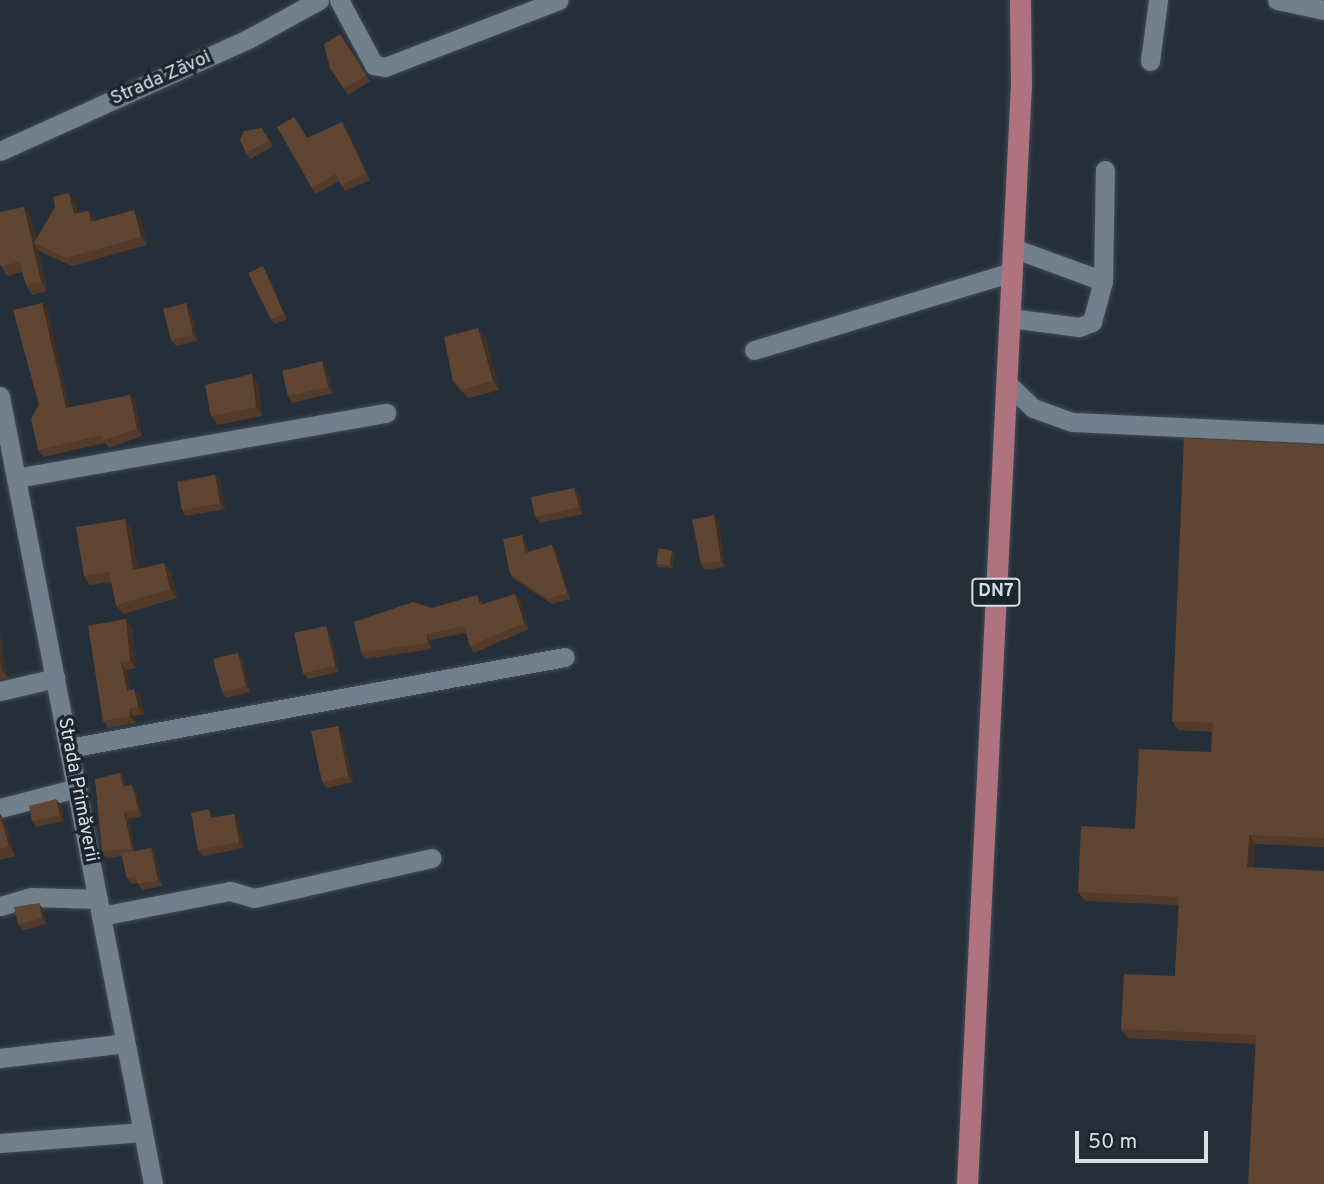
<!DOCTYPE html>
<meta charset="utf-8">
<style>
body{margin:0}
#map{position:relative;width:1324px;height:1184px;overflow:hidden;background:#242f3a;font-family:Overpass,sans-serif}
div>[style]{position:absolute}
.roads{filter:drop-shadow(0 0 2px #424b54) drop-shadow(0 0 2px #424b54)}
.minor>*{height:19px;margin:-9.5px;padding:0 9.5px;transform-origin:9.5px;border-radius:9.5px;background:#727f8c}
.major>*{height:21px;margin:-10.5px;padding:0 10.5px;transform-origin:10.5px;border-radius:10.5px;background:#af727f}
.wall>*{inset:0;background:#533b2c}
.shaded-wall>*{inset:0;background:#433024}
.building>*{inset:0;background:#604533}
span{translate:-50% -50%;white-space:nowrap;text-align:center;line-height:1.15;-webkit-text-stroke:7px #1b2530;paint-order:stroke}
.shield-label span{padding:2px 5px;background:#1b2530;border:2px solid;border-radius:5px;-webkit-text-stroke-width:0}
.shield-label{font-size:18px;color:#d7dee5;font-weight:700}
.street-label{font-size:19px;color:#d7dee5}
.scale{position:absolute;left:1075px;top:1131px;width:133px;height:32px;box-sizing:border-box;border:4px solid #d7dee5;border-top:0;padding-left:9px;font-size:21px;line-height:24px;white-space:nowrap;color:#d7dee5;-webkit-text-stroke:5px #1b2530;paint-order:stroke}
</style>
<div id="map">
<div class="roads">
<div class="minor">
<i style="left:339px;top:0;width:74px;rotate:61.7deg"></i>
<i style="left:374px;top:65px;width:11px;rotate:10deg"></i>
<i style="left:385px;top:67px;width:186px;rotate:-21.1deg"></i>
<i style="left:1277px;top:0;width:48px;rotate:12deg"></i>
<i style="left:1150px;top:61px;width:62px;rotate:-82.5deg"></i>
<i style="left:0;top:151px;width:272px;rotate:-24.3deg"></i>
<i style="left:248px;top:39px;width:81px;rotate:-28.8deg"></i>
<i style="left:1013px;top:248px;width:96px;rotate:20.1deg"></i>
<i style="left:1010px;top:318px;width:70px;rotate:7.4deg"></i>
<i style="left:1079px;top:327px;width:14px;rotate:-21deg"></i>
<i style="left:1092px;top:322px;width:42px;rotate:-75deg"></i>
<i style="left:1103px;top:281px;width:111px;rotate:-89deg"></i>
<i style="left:754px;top:350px;width:270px;rotate:-16.8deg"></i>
<i style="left:1007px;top:383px;width:36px;rotate:44deg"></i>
<i style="left:1033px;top:408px;width:41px;rotate:19.7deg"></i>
<i style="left:1072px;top:422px;width:252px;rotate:2.7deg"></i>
<i style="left:0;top:396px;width:803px;rotate:79.01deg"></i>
<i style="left:16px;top:478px;width:376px;rotate:-10deg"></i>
<i style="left:0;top:691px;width:57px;rotate:-13.3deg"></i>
<i style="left:69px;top:748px;width:504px;rotate:-10.4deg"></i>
<i style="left:0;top:808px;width:80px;rotate:-14.6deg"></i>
<i style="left:0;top:906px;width:33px;rotate:-16deg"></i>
<i style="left:32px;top:897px;width:66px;rotate:1.7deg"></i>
<i style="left:101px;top:916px;width:131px;rotate:-11deg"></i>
<i style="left:230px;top:891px;width:25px;rotate:16deg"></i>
<i style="left:254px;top:898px;width:182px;rotate:-12.7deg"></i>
<i style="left:0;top:1058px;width:126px;rotate:-6.8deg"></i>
<i style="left:0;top:1143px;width:143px;rotate:-4.4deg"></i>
</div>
<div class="major">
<i style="left:967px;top:1184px;width:1100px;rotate:-87.19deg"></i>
<i style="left:1021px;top:85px;width:85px;rotate:-90.7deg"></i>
</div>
</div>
<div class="wall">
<i style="clip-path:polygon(340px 34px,370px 81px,348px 95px,330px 68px)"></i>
<i style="clip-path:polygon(346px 128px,370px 180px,345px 191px,339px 181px,316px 194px,312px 188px)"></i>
<i style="clip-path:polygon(266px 134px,273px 147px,250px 159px,246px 153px)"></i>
<i style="clip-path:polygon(75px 202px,78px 213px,88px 211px,95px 221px,140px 218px,147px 245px,72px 266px,39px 251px,38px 249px,47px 291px,32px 295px,26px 285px,22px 272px,7px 276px,1px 266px,30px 216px,36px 240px)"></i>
<i style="clip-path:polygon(266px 271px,287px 319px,274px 324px,271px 319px)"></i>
<i style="clip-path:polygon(42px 303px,47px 310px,69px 408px,130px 395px,135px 402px,142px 436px,109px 448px,105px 443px,43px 457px,38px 450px)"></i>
<i style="clip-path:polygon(190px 309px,198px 341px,176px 346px,171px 340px)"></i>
<i style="clip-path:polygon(485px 337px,499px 390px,469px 398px,460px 390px,453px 381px)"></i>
<i style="clip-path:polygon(327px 367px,333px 393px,292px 403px,288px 396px)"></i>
<i style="clip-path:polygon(258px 383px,262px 416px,218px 425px,211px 416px)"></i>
<i style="clip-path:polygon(1324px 445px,1324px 847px,1255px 844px,1254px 867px,1256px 1044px,1128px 1038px,1121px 1029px,1175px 976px,1179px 905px,1085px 901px,1078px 892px,1135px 829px,1211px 752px,1212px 732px,1178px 730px,1172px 721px)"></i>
<i style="clip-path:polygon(215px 475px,220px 481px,225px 509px,186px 516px,182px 510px)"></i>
<i style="clip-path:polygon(579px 494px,583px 514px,540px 523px,535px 517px)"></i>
<i style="clip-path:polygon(714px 515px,718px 522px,725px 567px,705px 570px,701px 564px)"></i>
<i style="clip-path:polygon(131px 528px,138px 569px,171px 572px,177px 598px,123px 614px,116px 605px,111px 582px,90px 585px,84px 576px)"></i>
<i style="clip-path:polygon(522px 535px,525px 540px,528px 552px,552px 545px,556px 550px,570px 599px,552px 604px,514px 579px,510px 574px)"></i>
<i style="clip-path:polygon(672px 551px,674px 554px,673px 568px,658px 567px,656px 564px)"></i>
<i style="clip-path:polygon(520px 600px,529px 629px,474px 653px,470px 646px,466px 633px,430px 640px,432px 649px,365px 659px,361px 652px,432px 608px,481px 601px,482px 605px)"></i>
<i style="clip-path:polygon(326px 626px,330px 632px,339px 672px,308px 679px,303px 673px)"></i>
<i style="clip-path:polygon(132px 627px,136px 668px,126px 670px,130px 690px,140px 697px,144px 714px,134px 716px,136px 723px,108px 728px,103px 721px)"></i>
<i style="clip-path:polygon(0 633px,7px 677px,0 680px)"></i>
<i style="clip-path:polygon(238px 653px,242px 659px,250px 692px,226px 698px,222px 692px)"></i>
<i style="clip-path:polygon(342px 732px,353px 782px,326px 788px,322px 782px)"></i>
<i style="clip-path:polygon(120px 773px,124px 779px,125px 786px,136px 791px,142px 816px,128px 819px,135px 851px,151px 848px,155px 854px,162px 886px,142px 890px,138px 883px,131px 884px,127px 878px,122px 856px,106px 858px,102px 851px)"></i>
<i style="clip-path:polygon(61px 805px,64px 821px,36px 827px,32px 821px)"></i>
<i style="clip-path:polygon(0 814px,5px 822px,15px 856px,0 860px)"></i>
<i style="clip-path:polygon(234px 814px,238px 820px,244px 848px,203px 856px,198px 850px,214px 815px,214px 817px)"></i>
<i style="clip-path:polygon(39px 903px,43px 910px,47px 924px,23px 930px,18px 924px)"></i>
</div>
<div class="shaded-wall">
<i style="clip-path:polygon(342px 122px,346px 128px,370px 180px,366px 173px)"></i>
<i style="clip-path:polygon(69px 193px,75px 202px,79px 222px,74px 214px)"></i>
<i style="clip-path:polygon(24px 207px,30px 216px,37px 244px,34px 243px,38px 249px,47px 291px,41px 282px)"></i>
<i style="clip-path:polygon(134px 210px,140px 218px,147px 245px,141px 237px)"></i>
<i style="clip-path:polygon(88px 211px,94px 219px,97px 230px,91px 222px)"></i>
<i style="clip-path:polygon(263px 266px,266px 271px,287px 319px,284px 314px)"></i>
<i style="clip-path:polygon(42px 303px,47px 310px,71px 415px,66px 408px)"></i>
<i style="clip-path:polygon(186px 303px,190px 309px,198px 341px,193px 335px)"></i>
<i style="clip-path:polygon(478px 328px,485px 337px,499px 390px,493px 381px)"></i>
<i style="clip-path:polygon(322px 361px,327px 367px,333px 393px,328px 387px)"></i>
<i style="clip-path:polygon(252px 374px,258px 383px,262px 416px,256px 407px)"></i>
<i style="clip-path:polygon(130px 395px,135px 402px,142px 436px,137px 429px)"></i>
<i style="clip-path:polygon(215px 475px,220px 481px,225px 509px,220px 503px)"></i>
<i style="clip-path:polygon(574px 488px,579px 494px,583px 514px,579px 507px)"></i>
<i style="clip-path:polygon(714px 515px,718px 522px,725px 567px,721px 561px)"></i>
<i style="clip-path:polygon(125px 519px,131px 528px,140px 579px,133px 570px)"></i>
<i style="clip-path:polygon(522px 535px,525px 540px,529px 558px,525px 553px)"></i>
<i style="clip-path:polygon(552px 545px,556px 550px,570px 599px,567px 593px)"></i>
<i style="clip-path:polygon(672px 551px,674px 554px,673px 568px,670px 565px)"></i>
<i style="clip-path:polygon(164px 563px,171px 572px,177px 598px,170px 589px)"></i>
<i style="clip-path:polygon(515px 594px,520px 600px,529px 629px,524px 623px)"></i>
<i style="clip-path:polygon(126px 619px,132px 627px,136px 668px,130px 661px)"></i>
<i style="clip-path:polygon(326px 626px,330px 632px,339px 672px,335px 666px)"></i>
<i style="clip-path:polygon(0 633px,7px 677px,2px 669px,0 657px)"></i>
<i style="clip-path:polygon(426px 634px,430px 640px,432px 649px,428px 643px)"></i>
<i style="clip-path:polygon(238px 653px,242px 659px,250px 692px,246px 686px)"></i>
<i style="clip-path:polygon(121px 662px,126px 670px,132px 699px,127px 691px)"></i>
<i style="clip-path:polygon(134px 689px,140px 697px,144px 714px,138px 707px)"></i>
<i style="clip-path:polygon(129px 709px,134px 716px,136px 723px,130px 716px)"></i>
<i style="clip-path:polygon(338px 726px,342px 732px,353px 782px,348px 776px)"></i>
<i style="clip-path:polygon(120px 773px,124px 779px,127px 793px,123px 787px)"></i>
<i style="clip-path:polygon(132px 785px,136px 791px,142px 816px,138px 809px)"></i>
<i style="clip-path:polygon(56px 799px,61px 805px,64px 821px,60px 815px)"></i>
<i style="clip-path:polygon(124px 812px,128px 819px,136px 855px,132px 849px)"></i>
<i style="clip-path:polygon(0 814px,5px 822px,15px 856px,9px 846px)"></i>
<i style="clip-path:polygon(234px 814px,238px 820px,244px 848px,239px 842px)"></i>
<i style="clip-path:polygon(1249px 835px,1255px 844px,1254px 876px,1247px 867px)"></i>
<i style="clip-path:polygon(151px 848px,155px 854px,162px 886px,158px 880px)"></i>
<i style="clip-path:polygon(39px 903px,43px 910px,47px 924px,42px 918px)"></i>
</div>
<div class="building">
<i style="clip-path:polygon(340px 34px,366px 75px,344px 89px,330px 68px,324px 44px)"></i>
<i style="clip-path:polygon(294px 117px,307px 138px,342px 122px,366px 173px,341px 185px,336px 174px,312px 188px,277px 127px)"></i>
<i style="clip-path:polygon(262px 128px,268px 141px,246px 153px,240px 140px,244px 131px)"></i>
<i style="clip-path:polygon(69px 193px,74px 214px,88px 211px,91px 222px,134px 210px,141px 237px,66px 258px,34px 243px,55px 207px,53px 197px)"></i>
<i style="clip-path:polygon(24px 207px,41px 282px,26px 285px,20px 262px,1px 266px,0 264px,0 212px)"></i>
<i style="clip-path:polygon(263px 266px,284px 314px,271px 319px,248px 273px)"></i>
<i style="clip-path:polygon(42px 303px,66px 408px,130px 395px,137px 429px,103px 440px,102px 435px,38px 450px,31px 419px,39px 405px,13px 310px)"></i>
<i style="clip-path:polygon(186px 303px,193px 335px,171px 340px,163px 309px)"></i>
<i style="clip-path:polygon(478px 328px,493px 381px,463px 389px,453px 381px,444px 337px)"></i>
<i style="clip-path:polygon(322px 361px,328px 387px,288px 396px,282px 371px)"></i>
<i style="clip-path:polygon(252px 374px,256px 407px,211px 416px,205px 385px)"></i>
<i style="clip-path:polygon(1184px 438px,1324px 445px,1324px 838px,1249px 835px,1247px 867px,1324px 871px,1324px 1184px,1248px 1184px,1256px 1035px,1121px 1029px,1124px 974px,1175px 976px,1179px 897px,1078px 892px,1081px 826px,1135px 829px,1139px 749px,1211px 752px,1213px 723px,1172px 721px)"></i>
<i style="clip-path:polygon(215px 475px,220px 503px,182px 510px,177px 482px)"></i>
<i style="clip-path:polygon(574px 488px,579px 507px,535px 517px,531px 497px)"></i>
<i style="clip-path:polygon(714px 515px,721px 561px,701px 564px,692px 520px)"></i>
<i style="clip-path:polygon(125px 519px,133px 570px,164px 563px,170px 589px,116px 605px,109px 572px,84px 576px,76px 527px)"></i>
<i style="clip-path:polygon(522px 535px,525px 553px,552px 545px,567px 593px,548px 599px,510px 574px,503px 539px)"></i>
<i style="clip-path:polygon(659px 548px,672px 551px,670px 565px,656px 564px)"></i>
<i style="clip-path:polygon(515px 594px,524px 623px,470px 646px,464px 626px,426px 634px,428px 643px,361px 652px,354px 622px,413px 602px,432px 608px,477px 595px,480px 605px)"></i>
<i style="clip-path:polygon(126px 619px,130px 661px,121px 662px,127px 691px,134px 689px,138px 707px,129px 709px,130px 716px,103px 721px,88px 626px)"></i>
<i style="clip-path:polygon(326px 626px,335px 666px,303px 673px,294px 633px)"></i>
<i style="clip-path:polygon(238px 653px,246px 686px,222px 692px,213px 659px)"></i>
<i style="clip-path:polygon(338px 726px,348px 776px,322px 782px,311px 731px)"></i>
<i style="clip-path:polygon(120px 773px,123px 787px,132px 785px,138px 809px,124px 812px,132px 849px,102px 851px,95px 779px)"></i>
<i style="clip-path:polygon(56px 799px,60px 815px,32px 821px,29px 806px)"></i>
<i style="clip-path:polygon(209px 809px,211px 818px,234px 814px,239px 842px,198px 850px,191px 813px)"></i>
<i style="clip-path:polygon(0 817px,9px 846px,0 849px)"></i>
<i style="clip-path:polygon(151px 848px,158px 880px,138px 884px,136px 876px,127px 878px,121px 854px)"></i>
<i style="clip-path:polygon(39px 903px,42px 918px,18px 924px,14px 907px)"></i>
</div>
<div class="shield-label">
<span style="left:996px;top:592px">DN7</span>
</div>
<div class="street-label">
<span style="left:161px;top:79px;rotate:-24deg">Strada Zăvoi</span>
<span style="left:77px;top:790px;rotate:79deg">Strada Primăverii</span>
</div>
<div class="scale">50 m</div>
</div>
